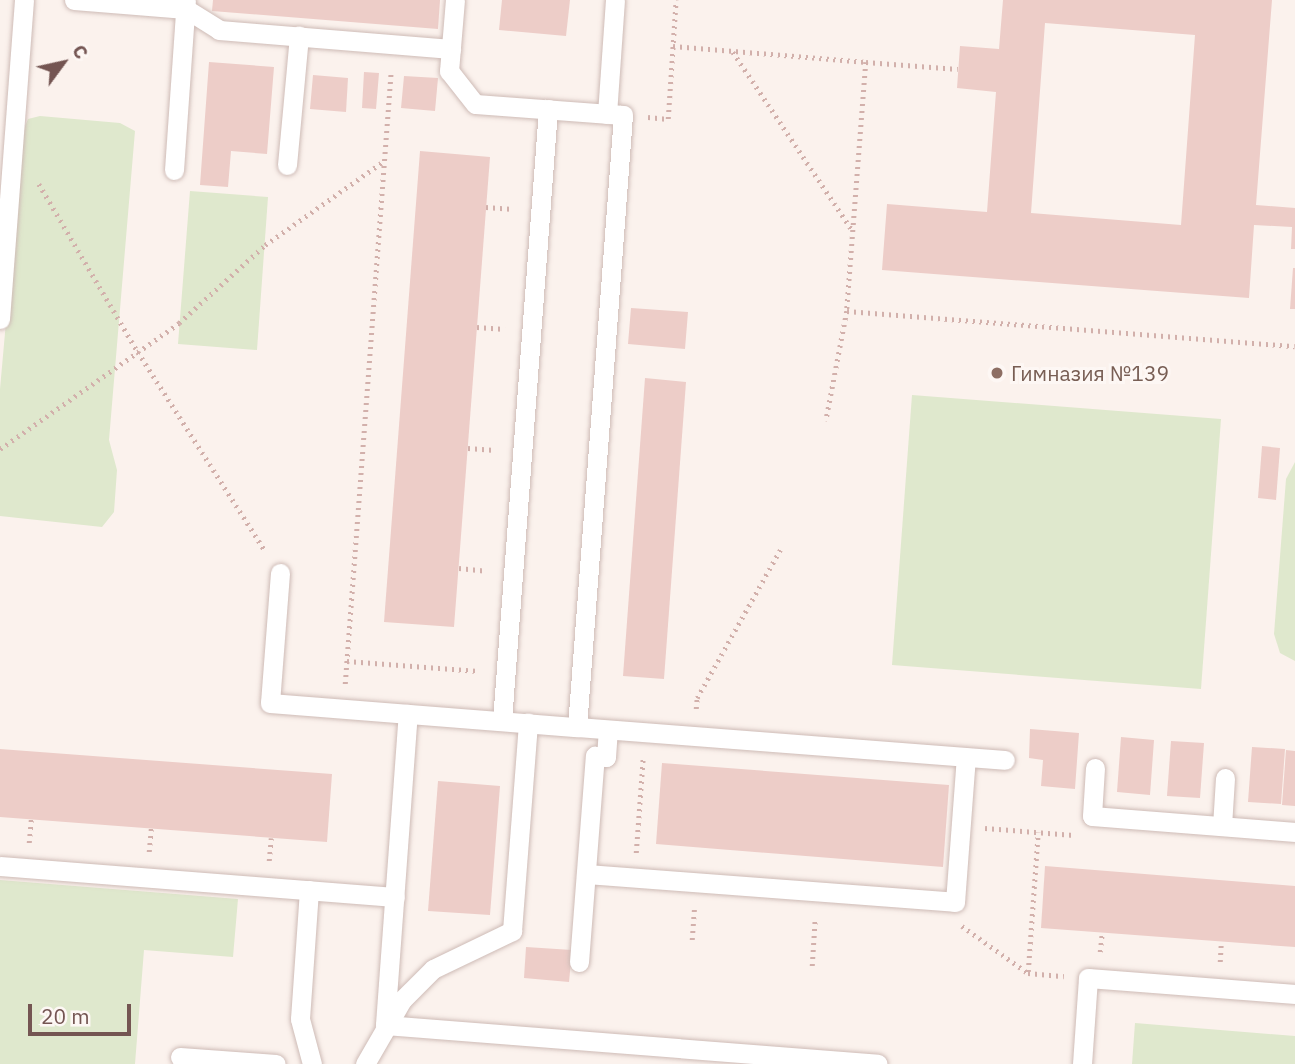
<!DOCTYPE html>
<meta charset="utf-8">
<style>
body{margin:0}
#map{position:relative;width:1295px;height:1064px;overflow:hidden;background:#fbf2ed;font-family:"IBM Plex Sans",sans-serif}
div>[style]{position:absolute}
.green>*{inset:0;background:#dfe8cd}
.building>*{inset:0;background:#edcdc8}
.path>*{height:4.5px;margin-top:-2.25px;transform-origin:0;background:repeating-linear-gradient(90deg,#d2b0ab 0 2px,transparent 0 7px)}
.roads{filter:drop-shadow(0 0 2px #cebbb6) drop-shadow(0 0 2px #cebbb6)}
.lane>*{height:19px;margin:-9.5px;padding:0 9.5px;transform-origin:9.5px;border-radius:9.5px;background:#fff}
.dots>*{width:19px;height:19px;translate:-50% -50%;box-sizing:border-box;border:4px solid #fdf7f4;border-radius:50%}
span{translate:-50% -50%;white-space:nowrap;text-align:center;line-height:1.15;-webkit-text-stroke:6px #fdf7f4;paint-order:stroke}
.education-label{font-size:21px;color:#785e54}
.left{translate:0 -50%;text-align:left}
.north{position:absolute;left:28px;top:28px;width:70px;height:70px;-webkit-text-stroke:5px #fdf7f4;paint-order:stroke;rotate:57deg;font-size:19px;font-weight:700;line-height:28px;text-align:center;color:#745552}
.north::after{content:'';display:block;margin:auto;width:24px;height:32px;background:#745552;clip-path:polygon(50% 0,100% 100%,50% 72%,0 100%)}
.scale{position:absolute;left:28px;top:1004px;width:103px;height:32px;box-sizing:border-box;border:4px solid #745552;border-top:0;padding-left:9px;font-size:21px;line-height:24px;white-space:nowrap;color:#745552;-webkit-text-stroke:5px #fdf7f4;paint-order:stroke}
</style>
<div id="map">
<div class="green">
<i style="clip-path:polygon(40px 116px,120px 123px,135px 131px,109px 440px,117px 470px,114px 512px,102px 527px,0 516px,0 389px,23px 131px,28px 119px)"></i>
<i style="clip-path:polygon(190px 191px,268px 197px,257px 350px,178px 344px)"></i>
<i style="clip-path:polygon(912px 395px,1221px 419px,1201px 689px,892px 665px)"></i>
<i style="clip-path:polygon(1295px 462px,1295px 661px,1280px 653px,1274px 634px,1286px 479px)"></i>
<i style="clip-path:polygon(0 880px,238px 899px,233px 957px,144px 950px,135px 1064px,0 1064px)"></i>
<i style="clip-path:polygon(1135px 1023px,1295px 1036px,1295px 1064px,1132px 1064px)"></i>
</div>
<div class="building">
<i style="clip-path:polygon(213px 0,440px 0,438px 29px,212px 11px)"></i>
<i style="clip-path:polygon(502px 0,570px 0,566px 36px,499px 30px)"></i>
<i style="clip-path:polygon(evenodd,1003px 0,1272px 0,1256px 205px,1295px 208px,1295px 249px,1291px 249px,1292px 227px,1254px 225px,1249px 298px,882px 270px,887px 204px,987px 212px,996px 92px,957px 88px,960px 46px,999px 49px,1003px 0,1045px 23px,1195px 35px,1181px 225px,1031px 213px,1045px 23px)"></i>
<i style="clip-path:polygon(209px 62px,274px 67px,267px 154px,231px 151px,228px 187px,200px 185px)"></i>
<i style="clip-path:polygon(364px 72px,379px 73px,376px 109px,362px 108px)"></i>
<i style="clip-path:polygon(313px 75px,348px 78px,346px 112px,310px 109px)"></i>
<i style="clip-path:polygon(404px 76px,438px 78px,435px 111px,401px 108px)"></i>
<i style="clip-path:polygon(420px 151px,490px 157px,454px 627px,384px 622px)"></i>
<i style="clip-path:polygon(1293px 268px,1295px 268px,1295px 309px,1290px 309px)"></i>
<i style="clip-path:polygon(631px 308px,688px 312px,685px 349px,628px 344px)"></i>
<i style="clip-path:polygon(645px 378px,686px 382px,664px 679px,623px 676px)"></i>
<i style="clip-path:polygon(1262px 446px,1280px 448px,1276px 500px,1258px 498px)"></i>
<i style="clip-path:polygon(1030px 729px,1079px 733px,1075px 789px,1041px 786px,1043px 760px,1029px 758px)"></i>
<i style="clip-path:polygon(1121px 737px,1154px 740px,1150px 795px,1117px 792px)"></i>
<i style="clip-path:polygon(1171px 741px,1204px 743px,1200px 798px,1167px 796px)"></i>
<i style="clip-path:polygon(1252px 747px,1285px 749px,1281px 804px,1248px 802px)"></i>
<i style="clip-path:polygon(0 749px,332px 774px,327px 842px,0 817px)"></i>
<i style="clip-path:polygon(1286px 750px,1295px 751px,1295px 806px,1282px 805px)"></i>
<i style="clip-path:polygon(662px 763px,949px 785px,943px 867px,656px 844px)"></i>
<i style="clip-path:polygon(438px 781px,500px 786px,490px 915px,428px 911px)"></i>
<i style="clip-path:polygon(1045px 866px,1295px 886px,1295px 947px,1041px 928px)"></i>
<i style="clip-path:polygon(526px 947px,572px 950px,569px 982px,524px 978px)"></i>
</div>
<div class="path">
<i style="left:673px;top:46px;width:194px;rotate:4.7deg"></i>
<i style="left:866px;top:62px;width:250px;rotate:94.4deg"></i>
<i style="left:847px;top:311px;width:112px;rotate:100.8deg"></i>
<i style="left:733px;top:52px;width:216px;rotate:56.2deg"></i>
<i style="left:866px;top:62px;width:92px;rotate:4.4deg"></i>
<i style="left:648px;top:117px;width:20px;rotate:6deg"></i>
<i style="left:668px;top:119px;width:119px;rotate:-86.2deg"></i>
<i style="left:39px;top:184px;width:195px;rotate:59.5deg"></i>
<i style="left:138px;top:352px;width:237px;rotate:57.4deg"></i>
<i style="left:486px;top:207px;width:27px;rotate:4deg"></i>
<i style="left:847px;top:311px;width:449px;rotate:4.5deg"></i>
<i style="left:477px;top:327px;width:28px;rotate:4deg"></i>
<i style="left:468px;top:448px;width:27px;rotate:4deg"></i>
<i style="left:0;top:449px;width:219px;rotate:-35.1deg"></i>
<i style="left:179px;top:323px;width:116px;rotate:-42.2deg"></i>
<i style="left:265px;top:245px;width:146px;rotate:-35.2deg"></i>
<i style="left:459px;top:568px;width:27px;rotate:6deg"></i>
<i style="left:347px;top:661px;width:132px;rotate:4.3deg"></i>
<i style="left:345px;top:684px;width:615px;rotate:-85.71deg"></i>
<i style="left:696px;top:709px;width:11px;rotate:-85deg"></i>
<i style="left:697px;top:698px;width:170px;rotate:-60.7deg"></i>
<i style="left:985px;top:828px;width:89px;rotate:4.5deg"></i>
<i style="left:29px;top:843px;width:24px;rotate:-85deg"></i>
<i style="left:149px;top:852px;width:24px;rotate:-85deg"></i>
<i style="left:636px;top:853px;width:95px;rotate:-85.8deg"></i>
<i style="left:269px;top:861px;width:23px;rotate:-85deg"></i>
<i style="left:962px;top:926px;width:81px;rotate:35.5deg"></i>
<i style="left:1028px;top:973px;width:36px;rotate:5deg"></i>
<i style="left:692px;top:940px;width:31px;rotate:-86deg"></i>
<i style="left:1100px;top:952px;width:20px;rotate:-84deg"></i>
<i style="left:1220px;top:962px;width:20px;rotate:-87deg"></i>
<i style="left:812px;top:966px;width:48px;rotate:-86.4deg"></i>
<i style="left:1028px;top:972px;width:140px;rotate:-85.9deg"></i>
</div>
<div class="roads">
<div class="lane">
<i style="left:74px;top:0;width:112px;rotate:4.6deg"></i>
<i style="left:186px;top:9px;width:39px;rotate:32deg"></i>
<i style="left:219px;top:30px;width:233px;rotate:4.7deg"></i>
<i style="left:607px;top:114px;width:114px;rotate:-86deg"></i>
<i style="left:287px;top:165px;width:130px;rotate:-84.7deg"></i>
<i style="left:174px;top:170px;width:170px;rotate:-86deg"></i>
<i style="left:0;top:319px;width:320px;rotate:-85.7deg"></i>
<i style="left:280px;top:573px;width:130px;rotate:94.4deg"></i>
<i style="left:270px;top:703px;width:308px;rotate:4.5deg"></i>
<i style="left:577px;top:727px;width:614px;rotate:-85.7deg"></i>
<i style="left:623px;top:115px;width:148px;rotate:-175.7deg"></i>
<i style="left:475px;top:104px;width:42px;rotate:-128.2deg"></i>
<i style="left:449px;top:71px;width:71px;rotate:-85.2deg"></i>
<i style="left:502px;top:721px;width:614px;rotate:-85.7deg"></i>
<i style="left:577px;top:727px;width:429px;rotate:4.4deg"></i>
<i style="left:1095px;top:768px;width:48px;rotate:93.6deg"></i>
<i style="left:1092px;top:816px;width:204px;rotate:4.5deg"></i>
<i style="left:1222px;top:826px;width:48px;rotate:-86.4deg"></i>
<i style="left:0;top:866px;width:396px;rotate:4.5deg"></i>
<i style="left:586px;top:874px;width:370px;rotate:4.3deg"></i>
<i style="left:955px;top:902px;width:145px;rotate:-85.7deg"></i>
<i style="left:309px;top:890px;width:129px;rotate:94deg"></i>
<i style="left:300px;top:1019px;width:47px;rotate:75.1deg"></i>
<i style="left:579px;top:962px;width:207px;rotate:-85.6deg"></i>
<i style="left:595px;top:756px;width:11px;rotate:5deg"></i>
<i style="left:606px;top:757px;width:27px;rotate:-86deg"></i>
<i style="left:385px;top:1024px;width:311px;rotate:-85.8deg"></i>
<i style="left:385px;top:1025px;width:494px;rotate:4.5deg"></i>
<i style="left:180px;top:1057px;width:96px;rotate:4.2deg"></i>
<i style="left:365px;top:1064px;width:74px;rotate:-60deg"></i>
<i style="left:402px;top:1000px;width:44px;rotate:-45deg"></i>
<i style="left:433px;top:969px;width:88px;rotate:-25.7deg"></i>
<i style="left:512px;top:931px;width:209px;rotate:-85.6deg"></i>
<i style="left:1082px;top:1064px;width:86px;rotate:-86deg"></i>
<i style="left:1088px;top:978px;width:208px;rotate:4.4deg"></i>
</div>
</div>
<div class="dots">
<i style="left:997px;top:373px;background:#8d6e63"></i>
</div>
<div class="education-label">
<span class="left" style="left:1011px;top:373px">Гимназия №139</span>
</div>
<div class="north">С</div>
<div class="scale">20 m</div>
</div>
